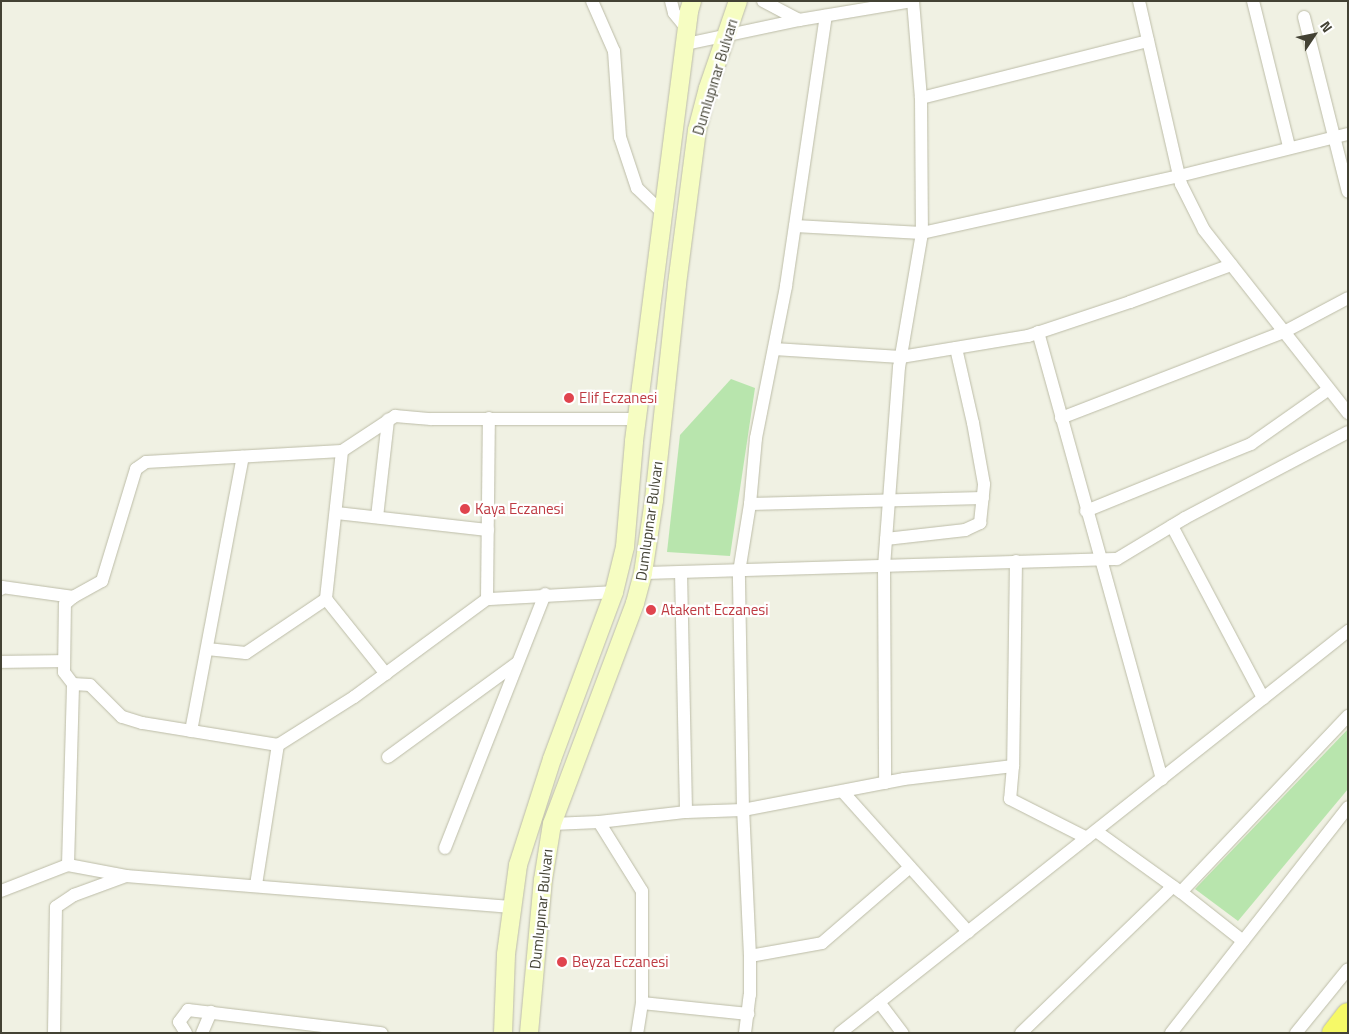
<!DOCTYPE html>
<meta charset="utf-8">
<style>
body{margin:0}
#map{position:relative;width:1349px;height:1034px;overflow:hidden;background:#f0f1e3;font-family:"Titillium Web",sans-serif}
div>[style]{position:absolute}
.green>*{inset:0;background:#b8e5ad}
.roads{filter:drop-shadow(0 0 1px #bcbca7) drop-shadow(0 0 1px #bcbca7)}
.street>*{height:12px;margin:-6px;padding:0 6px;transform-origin:6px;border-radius:6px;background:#fff}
.secondary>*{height:18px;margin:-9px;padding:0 9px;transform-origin:9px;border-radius:9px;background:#f6fdc2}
.highway>*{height:22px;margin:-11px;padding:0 11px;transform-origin:11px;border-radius:11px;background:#f6f967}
.dots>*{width:14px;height:14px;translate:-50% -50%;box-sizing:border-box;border:2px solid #fff;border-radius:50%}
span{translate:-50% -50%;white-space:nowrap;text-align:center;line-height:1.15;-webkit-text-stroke:4.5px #fff;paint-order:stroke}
.street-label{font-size:15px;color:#434234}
.health-label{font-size:15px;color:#be3a42}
.left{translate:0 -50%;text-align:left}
.frame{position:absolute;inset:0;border:2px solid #434234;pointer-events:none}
.north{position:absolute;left:1289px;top:10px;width:50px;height:50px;-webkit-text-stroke:4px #fff;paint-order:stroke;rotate:56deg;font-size:14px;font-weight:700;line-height:20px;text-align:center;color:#434234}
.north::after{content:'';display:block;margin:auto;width:18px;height:22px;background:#434234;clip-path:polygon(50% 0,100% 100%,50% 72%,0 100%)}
</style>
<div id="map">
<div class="green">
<i style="clip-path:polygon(731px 379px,755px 388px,730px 556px,667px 552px,680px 435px)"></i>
<i style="clip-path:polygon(1348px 729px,1348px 789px,1238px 921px,1195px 889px)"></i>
</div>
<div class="roads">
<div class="street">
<i style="left:592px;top:1px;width:55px;rotate:66.3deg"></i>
<i style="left:614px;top:51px;width:86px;rotate:86deg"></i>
<i style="left:620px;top:137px;width:54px;rotate:71.6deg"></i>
<i style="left:637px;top:188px;width:36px;rotate:44deg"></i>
<i style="left:671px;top:1px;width:12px;rotate:76deg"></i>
<i style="left:674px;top:13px;width:21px;rotate:51deg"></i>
<i style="left:763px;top:1px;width:41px;rotate:27.8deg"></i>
<i style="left:799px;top:20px;width:116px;rotate:-9.5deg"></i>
<i style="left:913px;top:1px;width:97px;rotate:85.3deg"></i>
<i style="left:921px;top:98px;width:135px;rotate:89.6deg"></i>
<i style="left:922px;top:233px;width:136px;rotate:99.7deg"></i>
<i style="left:899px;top:367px;width:200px;rotate:94.3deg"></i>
<i style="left:884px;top:566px;width:217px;rotate:89.7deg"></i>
<i style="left:1139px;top:1px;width:188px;rotate:77.1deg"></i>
<i style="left:1181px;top:184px;width:51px;rotate:63.4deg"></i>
<i style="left:1204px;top:230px;width:233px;rotate:51.8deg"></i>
<i style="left:1253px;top:1px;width:150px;rotate:76.1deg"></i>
<i style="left:1304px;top:17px;width:180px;rotate:75.9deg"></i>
<i style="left:686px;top:44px;width:116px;rotate:-12deg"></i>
<i style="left:921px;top:98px;width:234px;rotate:-14.1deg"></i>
<i style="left:795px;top:226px;width:127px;rotate:3.2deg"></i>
<i style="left:922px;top:233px;width:263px;rotate:-12.5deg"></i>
<i style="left:1179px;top:176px;width:174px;rotate:-14deg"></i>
<i style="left:1038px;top:332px;width:464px;rotate:74.5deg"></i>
<i style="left:774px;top:349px;width:127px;rotate:3.6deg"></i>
<i style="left:901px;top:357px;width:129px;rotate:-9.4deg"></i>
<i style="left:1028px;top:336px;width:108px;rotate:-18.4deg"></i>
<i style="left:1130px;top:302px;width:108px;rotate:-20.1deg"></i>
<i style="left:1061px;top:418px;width:239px;rotate:-21.1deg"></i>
<i style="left:1284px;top:332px;width:72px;rotate:-28deg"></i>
<i style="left:342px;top:451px;width:149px;rotate:96.2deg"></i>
<i style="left:326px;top:599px;width:96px;rotate:51.3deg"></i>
<i style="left:750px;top:504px;width:233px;rotate:-1.5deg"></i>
<i style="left:1086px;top:511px;width:178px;rotate:-22.1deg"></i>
<i style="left:1251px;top:444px;width:95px;rotate:-35.2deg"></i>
<i style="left:336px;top:513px;width:153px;rotate:6.4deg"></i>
<i style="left:377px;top:517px;width:98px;rotate:-83.5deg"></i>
<i style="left:1172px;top:526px;width:195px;rotate:62.1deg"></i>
<i style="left:886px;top:539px;width:80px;rotate:-6.5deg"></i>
<i style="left:965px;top:530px;width:17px;rotate:-25deg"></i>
<i style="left:980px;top:523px;width:39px;rotate:-84deg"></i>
<i style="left:984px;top:484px;width:62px;rotate:-100.2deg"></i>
<i style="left:973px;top:423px;width:77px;rotate:-102.8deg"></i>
<i style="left:1016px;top:561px;width:205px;rotate:90.8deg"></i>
<i style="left:1013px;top:766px;width:33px;rotate:95deg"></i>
<i style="left:1010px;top:799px;width:86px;rotate:26.9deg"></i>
<i style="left:681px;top:572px;width:240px;rotate:88.8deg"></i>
<i style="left:643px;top:573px;width:474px;rotate:-1.7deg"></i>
<i style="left:1117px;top:559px;width:79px;rotate:-31.1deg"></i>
<i style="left:1185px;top:518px;width:184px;rotate:-27.8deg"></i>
<i style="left:1px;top:589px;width:2px;rotate:-63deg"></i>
<i style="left:2px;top:587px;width:72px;rotate:8deg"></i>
<i style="left:614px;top:592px;width:127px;rotate:176.8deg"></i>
<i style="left:487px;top:599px;width:165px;rotate:143.6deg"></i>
<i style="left:354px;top:697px;width:90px;rotate:147.7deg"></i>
<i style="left:278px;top:745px;width:138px;rotate:-170.8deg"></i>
<i style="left:142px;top:723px;width:21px;rotate:-163deg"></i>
<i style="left:122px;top:717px;width:45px;rotate:-135deg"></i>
<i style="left:90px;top:685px;width:17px;rotate:-177deg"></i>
<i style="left:73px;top:684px;width:15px;rotate:-127deg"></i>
<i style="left:64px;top:672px;width:68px;rotate:-89.2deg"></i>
<i style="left:65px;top:604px;width:11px;rotate:-41deg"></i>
<i style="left:73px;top:597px;width:33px;rotate:-29deg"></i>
<i style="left:102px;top:581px;width:117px;rotate:-73.1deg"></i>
<i style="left:136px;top:469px;width:12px;rotate:-35deg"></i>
<i style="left:146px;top:462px;width:196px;rotate:-3.2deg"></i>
<i style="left:342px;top:451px;width:64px;rotate:-33.4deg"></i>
<i style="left:395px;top:416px;width:36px;rotate:5deg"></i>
<i style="left:431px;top:419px;width:205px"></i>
<i style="left:487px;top:599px;width:181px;rotate:-89.4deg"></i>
<i style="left:207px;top:649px;width:39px;rotate:6deg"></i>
<i style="left:246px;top:653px;width:97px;rotate:-34deg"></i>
<i style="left:1px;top:662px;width:63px;rotate:-0.9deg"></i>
<i style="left:191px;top:731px;width:279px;rotate:-79.3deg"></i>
<i style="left:388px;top:757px;width:160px;rotate:-36.1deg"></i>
<i style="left:843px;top:792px;width:188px;rotate:48.2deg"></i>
<i style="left:599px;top:822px;width:81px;rotate:58.1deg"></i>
<i style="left:642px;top:891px;width:112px;rotate:90deg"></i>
<i style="left:642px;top:1003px;width:30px;rotate:99deg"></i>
<i style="left:552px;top:824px;width:47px;rotate:-2.4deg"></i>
<i style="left:599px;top:822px;width:88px;rotate:-6.6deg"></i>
<i style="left:686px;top:812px;width:57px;rotate:-2deg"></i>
<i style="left:743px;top:810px;width:164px;rotate:-10.9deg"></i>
<i style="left:904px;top:779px;width:110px;rotate:-6.8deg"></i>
<i style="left:1096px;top:831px;width:105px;rotate:35.7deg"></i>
<i style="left:1181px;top:892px;width:79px;rotate:38.3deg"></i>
<i style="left:445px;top:848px;width:273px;rotate:-68.5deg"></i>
<i style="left:68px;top:865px;width:181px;rotate:-88.4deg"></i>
<i style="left:256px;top:885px;width:142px;rotate:-81.1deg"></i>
<i style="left:1px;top:891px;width:72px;rotate:-21.2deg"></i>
<i style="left:68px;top:865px;width:59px;rotate:10.7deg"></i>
<i style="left:1181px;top:892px;width:243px;rotate:-46.5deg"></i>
<i style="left:750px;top:956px;width:73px;rotate:-10.2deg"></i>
<i style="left:822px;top:943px;width:116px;rotate:-40.8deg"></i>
<i style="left:879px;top:1002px;width:39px;rotate:53deg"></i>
<i style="left:642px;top:1003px;width:107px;rotate:5.9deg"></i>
<i style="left:54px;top:1033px;width:126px;rotate:-89.1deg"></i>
<i style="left:56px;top:907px;width:22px;rotate:-34deg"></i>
<i style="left:74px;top:895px;width:55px;rotate:-20.1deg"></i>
<i style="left:126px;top:876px;width:387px;rotate:4.6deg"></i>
<i style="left:186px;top:1033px;width:13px;rotate:-122deg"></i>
<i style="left:179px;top:1022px;width:15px;rotate:-53deg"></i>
<i style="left:188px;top:1010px;width:195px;rotate:6.8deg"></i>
<i style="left:202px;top:1033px;width:23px;rotate:-67deg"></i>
<i style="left:745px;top:1033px;width:38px;rotate:-83deg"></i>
<i style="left:750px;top:995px;width:39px;rotate:-90deg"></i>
<i style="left:750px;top:956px;width:146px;rotate:-92.7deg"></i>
<i style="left:743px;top:810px;width:238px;rotate:-91deg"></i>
<i style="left:739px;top:572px;width:69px;rotate:-80.8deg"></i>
<i style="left:750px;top:504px;width:66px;rotate:-84.8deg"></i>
<i style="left:756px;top:438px;width:155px;rotate:-78.8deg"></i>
<i style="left:786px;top:286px;width:273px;rotate:-81.6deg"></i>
<i style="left:840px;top:1033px;width:648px;rotate:-38.36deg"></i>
<i style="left:1021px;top:1033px;width:211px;rotate:-44deg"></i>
<i style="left:1171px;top:1033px;width:287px;rotate:-51.9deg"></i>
<i style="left:1296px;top:1033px;width:82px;rotate:-50.9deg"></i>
</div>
<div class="secondary">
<i style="left:503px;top:1033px;width:79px;rotate:-87.8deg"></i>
<i style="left:506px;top:954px;width:90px;rotate:-82.3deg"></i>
<i style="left:518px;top:865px;width:111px;rotate:-72.2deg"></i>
<i style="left:552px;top:759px;width:178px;rotate:-69.6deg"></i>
<i style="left:614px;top:592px;width:46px;rotate:-76.3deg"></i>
<i style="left:625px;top:547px;width:106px;rotate:-85.1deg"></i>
<i style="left:634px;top:441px;width:434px;rotate:-82.7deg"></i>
<i style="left:689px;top:11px;width:10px;rotate:-73deg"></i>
<i style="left:529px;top:1033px;width:154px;rotate:-84.8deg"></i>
<i style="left:543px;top:880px;width:57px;rotate:-80.9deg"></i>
<i style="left:552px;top:824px;width:236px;rotate:-69.4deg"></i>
<i style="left:635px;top:603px;width:31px;rotate:-75deg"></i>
<i style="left:643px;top:573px;width:74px;rotate:-81.4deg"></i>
<i style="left:654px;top:500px;width:217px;rotate:-83.9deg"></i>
<i style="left:677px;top:284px;width:155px;rotate:-82.6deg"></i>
<i style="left:697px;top:130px;width:43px;rotate:-75.3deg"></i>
<i style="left:708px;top:88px;width:92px;rotate:-71deg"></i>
</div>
<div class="highway">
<i style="left:1333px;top:1033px;width:24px;rotate:-52deg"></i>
</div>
</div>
<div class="dots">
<i style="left:569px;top:398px;background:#e0444e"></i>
<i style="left:465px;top:509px;background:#e0444e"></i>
<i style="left:651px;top:610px;background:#e0444e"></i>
<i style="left:562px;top:962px;background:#e0444e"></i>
</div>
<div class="street-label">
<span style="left:715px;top:77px;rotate:-73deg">Dumlupınar Bulvarı</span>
<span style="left:649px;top:521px;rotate:-82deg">Dumlupınar Bulvarı</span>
<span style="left:541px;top:909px;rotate:-84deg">Dumlupınar Bulvarı</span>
</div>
<div class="health-label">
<span class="left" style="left:579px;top:398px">Elif Eczanesi</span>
<span class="left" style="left:475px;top:509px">Kaya Eczanesi</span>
<span class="left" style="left:661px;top:610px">Atakent Eczanesi</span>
<span class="left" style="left:572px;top:962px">Beyza Eczanesi</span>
</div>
<div class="frame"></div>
<div class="north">N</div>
</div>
